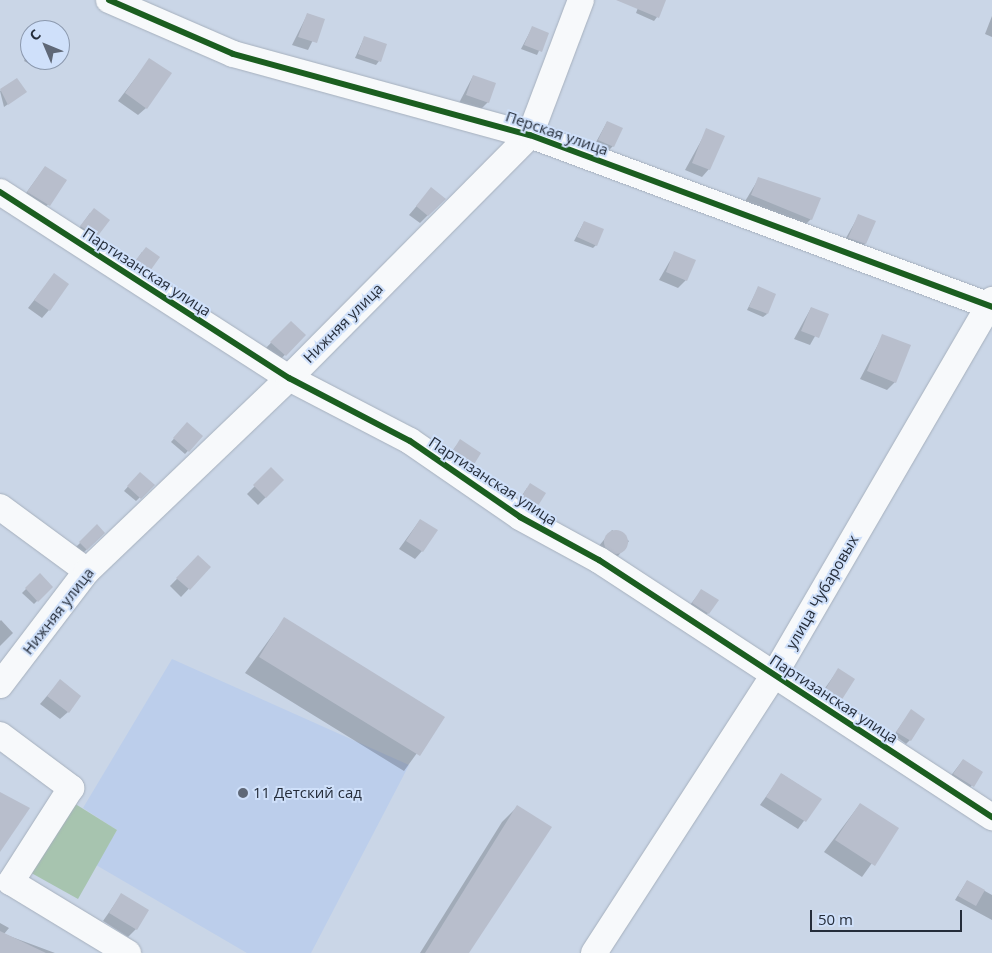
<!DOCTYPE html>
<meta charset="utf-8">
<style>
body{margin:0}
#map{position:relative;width:992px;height:953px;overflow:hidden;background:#cad6e7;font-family:"Open Sans",sans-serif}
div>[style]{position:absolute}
.built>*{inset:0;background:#bcceeb}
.green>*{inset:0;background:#a7c4af}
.shadow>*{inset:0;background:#0003}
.building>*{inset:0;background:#b8becc}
.round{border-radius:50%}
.roads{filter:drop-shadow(0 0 1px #a6b0bd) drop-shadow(0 0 1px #a6b0bd)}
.minor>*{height:26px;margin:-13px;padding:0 13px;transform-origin:13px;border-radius:13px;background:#f7f9fb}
.cycleway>*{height:6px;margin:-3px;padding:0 3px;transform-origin:3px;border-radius:3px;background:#1b5e20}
.dots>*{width:14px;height:14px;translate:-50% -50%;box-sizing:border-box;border:2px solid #cfe0fa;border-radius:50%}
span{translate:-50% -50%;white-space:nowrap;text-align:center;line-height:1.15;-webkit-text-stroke:4px #cfe0fa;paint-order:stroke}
.street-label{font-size:15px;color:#252d3a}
.poi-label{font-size:15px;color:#252d3a}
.left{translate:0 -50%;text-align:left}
.north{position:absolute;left:20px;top:20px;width:50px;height:50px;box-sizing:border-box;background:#cfe0fa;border:1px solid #8b98ad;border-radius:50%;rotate:315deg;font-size:14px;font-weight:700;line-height:20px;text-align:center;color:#252d3a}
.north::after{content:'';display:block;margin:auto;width:18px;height:22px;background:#5f6877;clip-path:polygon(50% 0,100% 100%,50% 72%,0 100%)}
.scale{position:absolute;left:810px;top:910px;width:152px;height:22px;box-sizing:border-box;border:2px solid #252d3a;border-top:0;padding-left:6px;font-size:15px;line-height:18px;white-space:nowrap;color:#252d3a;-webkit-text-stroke:4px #cfe0fa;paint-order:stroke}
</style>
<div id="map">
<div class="built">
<i style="clip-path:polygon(172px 659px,409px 765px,311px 953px,247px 953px,96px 865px,117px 830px,83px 808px)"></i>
</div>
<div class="green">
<i style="clip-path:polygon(69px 800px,117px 830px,78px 899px,26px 870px)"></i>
</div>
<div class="shadow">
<i style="clip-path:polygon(641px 0,654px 0,657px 17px,654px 21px,636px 13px)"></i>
<i style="clip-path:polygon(307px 15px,323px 20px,308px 50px,292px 45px)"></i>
<i style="clip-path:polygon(992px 16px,992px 37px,985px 34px)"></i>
<i style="clip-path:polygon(532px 28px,547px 34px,537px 55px,521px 49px)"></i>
<i style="clip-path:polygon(364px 38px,379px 61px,376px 65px,355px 58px)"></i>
<i style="clip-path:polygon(30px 48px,30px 60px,50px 60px,41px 70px,24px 61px)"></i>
<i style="clip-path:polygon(150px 59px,146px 108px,138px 115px,118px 101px)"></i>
<i style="clip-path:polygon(473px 76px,488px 102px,480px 110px,459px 103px)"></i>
<i style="clip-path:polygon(16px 80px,25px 92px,4px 107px,0 91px)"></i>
<i style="clip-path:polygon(607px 122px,613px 146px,609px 150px,595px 144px)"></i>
<i style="clip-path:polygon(707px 130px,709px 169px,702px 177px,685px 170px)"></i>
<i style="clip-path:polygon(45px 167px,66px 181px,41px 213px,21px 200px)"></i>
<i style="clip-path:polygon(759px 178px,811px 219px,803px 227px,744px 203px)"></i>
<i style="clip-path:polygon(431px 189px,444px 199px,420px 223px,409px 215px)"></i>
<i style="clip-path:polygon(90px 213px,96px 236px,93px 239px,78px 230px)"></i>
<i style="clip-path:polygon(859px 215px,865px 244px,858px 251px,842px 245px)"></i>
<i style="clip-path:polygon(584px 222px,596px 245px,593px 248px,574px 241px)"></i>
<i style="clip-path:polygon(142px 252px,149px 270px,145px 273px,133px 265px)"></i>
<i style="clip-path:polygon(675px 252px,686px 280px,678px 288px,659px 280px)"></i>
<i style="clip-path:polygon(54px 275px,49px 310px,42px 318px,28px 308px)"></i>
<i style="clip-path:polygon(758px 288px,767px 314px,763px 317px,747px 310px)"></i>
<i style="clip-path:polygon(811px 308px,827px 315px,810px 345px,794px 339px)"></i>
<i style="clip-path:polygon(291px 322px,304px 335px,277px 363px,264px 350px)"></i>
<i style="clip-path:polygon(883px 335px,895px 382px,887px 390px,860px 379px)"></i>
<i style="clip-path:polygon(184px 427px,201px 437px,185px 454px,171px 442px)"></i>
<i style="clip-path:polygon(460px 441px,480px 453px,464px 473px,445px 460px)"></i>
<i style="clip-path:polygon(272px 469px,283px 480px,258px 505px,247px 494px)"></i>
<i style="clip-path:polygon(140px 473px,153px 485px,136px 501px,124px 491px)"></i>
<i style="clip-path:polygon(527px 488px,535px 508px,532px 511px,517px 503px)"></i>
<i style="clip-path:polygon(420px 520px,422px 551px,415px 559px,399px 549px)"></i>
<i style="clip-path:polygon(97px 526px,104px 533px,83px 553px,76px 547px)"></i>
<i style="clip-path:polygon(612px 530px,629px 541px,613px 563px,594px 552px)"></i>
<i style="clip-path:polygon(198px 557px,209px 567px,181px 597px,170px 586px)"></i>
<i style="clip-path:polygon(40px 575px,51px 587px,34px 604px,22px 593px)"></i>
<i style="clip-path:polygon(702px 590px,708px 613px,701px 621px,685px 611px)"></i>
<i style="clip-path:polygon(284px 619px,443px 717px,404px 771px,245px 673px)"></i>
<i style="clip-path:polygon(1px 620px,13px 633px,0 646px,0 621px)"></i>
<i style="clip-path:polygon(838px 670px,840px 700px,833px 707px,818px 698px)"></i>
<i style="clip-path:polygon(60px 681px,68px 712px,60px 719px,40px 704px)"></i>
<i style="clip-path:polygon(911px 711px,910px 740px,906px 744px,894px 735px)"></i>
<i style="clip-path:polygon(963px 760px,982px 772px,965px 794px,946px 782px)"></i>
<i style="clip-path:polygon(782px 774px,820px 799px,798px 829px,760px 805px)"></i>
<i style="clip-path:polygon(860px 804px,897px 828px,862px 877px,824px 852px)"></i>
<i style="clip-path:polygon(517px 807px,467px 953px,420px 953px,502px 822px)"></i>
<i style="clip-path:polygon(967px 881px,992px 895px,992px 920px,955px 900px)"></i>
<i style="clip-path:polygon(121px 895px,136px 929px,128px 937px,103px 921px)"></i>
<i style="clip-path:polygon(0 923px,9px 928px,4px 934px,55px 953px,0 953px)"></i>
</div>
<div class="building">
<i style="clip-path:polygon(616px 0,666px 0,659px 18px)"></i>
<i style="clip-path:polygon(307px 13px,325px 19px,317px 43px,298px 37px)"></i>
<i style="clip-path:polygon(532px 26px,549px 33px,542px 52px,524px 45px)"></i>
<i style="clip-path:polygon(364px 36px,387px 44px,381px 62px,358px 54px)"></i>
<i style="clip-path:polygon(149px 58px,172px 73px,147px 109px,125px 93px)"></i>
<i style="clip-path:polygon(473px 75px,496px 83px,489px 103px,466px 95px)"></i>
<i style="clip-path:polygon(17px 78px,27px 92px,8px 105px,0 89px)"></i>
<i style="clip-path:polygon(607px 121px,623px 128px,614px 147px,598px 140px)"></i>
<i style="clip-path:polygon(706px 128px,725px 136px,710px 170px,692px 163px)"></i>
<i style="clip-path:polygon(45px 166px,67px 180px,50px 206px,27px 192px)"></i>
<i style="clip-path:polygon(758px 177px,821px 198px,812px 220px,751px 195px)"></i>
<i style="clip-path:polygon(431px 187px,446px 199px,428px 216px,416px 206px)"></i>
<i style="clip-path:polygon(94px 208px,110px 220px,97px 237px,80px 226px)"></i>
<i style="clip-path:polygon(858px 214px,876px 221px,866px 244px,848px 238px)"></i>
<i style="clip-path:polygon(584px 221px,604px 229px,597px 246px,577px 237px)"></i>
<i style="clip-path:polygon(146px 247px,160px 257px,150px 271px,135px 261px)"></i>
<i style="clip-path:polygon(674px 251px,696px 260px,687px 281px,666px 272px)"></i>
<i style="clip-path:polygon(54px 273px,69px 284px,50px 311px,34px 300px)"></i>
<i style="clip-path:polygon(758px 286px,776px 294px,768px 314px,749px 307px)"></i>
<i style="clip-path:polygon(811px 307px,829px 314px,819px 338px,801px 331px)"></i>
<i style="clip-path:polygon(291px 321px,306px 335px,286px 356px,270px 342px)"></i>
<i style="clip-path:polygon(882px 334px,911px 345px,896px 383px,867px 371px)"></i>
<i style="clip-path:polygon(187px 422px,203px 436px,189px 452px,173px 438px)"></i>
<i style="clip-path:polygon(460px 439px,481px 453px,473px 466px,452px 452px)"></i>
<i style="clip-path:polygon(271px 467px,284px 480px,266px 498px,253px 485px)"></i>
<i style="clip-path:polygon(140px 472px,155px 485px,141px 499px,127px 486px)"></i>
<i style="clip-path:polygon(530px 483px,546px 493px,536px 509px,520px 499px)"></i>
<i style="clip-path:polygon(420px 519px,438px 530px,423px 552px,406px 541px)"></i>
<i style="clip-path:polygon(97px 524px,105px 533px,87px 550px,79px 542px)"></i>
<i class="round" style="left:604px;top:530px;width:24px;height:24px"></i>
<i style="clip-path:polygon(198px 555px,211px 567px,190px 590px,176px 578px)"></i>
<i style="clip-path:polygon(40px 573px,53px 587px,38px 602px,25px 588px)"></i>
<i style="clip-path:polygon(701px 589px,719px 600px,709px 614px,692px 603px)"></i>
<i style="clip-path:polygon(284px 617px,445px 717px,420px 756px,259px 657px)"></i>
<i style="clip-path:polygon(838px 668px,855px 679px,841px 701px,825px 690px)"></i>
<i style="clip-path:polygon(60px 679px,81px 696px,69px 713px,47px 696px)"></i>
<i style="clip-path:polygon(911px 709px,925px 719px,911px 741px,896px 732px)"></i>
<i style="clip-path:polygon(963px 759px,983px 772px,974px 787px,953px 774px)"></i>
<i style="clip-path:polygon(781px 773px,822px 799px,806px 822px,766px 797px)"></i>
<i style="clip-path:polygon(0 792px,30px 808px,0 852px)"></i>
<i style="clip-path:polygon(860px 803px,899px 828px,875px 866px,835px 840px)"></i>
<i style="clip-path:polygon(517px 805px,552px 827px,469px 953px,425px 953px)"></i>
<i style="clip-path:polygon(967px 880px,985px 890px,976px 906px,958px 896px)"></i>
<i style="clip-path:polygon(121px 893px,149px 910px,137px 930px,109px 913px)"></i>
<i style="clip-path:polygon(0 931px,46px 953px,0 953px)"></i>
</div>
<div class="roads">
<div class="minor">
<i style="left:109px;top:0;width:135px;rotate:23.5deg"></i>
<i style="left:233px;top:54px;width:308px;rotate:15.3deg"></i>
<i style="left:530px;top:135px;width:493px;rotate:20.4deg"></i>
<i style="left:0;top:192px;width:344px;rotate:32.8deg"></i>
<i style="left:289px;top:378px;width:136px;rotate:27.5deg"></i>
<i style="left:410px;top:441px;width:134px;rotate:34.6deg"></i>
<i style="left:520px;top:517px;width:90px;rotate:28.6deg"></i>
<i style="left:599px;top:560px;width:470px;rotate:33.2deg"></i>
<i style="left:0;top:507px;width:108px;rotate:36.3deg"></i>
<i style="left:0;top:685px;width:143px;rotate:-52.7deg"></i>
<i style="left:87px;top:571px;width:279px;rotate:-43.7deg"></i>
<i style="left:289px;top:378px;width:342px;rotate:-45.2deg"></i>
<i style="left:530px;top:135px;width:144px;rotate:-69.3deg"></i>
<i style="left:0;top:735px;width:89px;rotate:36.7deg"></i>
<i style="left:71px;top:788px;width:112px;rotate:122.6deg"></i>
<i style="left:11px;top:882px;width:137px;rotate:31.3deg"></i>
<i style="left:594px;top:953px;width:331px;rotate:-57.1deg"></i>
<i style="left:774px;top:675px;width:434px;rotate:-59.8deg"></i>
</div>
</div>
<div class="cycleway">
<i style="left:109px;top:0;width:135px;rotate:23.5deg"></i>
<i style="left:233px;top:54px;width:308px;rotate:15.3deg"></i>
<i style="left:530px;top:135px;width:493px;rotate:20.4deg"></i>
<i style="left:0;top:192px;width:344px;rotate:32.8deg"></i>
<i style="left:289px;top:378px;width:136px;rotate:27.5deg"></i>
<i style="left:410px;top:441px;width:134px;rotate:34.6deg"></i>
<i style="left:520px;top:517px;width:90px;rotate:28.6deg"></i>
<i style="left:599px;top:560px;width:470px;rotate:33.2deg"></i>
</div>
<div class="dots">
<i style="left:243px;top:793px;background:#5f6877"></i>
</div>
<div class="street-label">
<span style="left:557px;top:133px;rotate:19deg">Перская улица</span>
<span style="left:147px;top:272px;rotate:33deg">Партизанская улица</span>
<span style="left:343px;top:323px;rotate:-45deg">Нижняя улица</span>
<span style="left:493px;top:481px;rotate:33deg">Партизанская улица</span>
<span style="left:822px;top:592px;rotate:-60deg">улица Чубаровых</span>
<span style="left:58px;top:611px;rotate:-52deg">Нижняя улица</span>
<span style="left:834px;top:699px;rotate:33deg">Партизанская улица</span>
</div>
<div class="poi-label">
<span class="left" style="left:253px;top:793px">11 Детский сад</span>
</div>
<div class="north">С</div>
<div class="scale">50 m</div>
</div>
